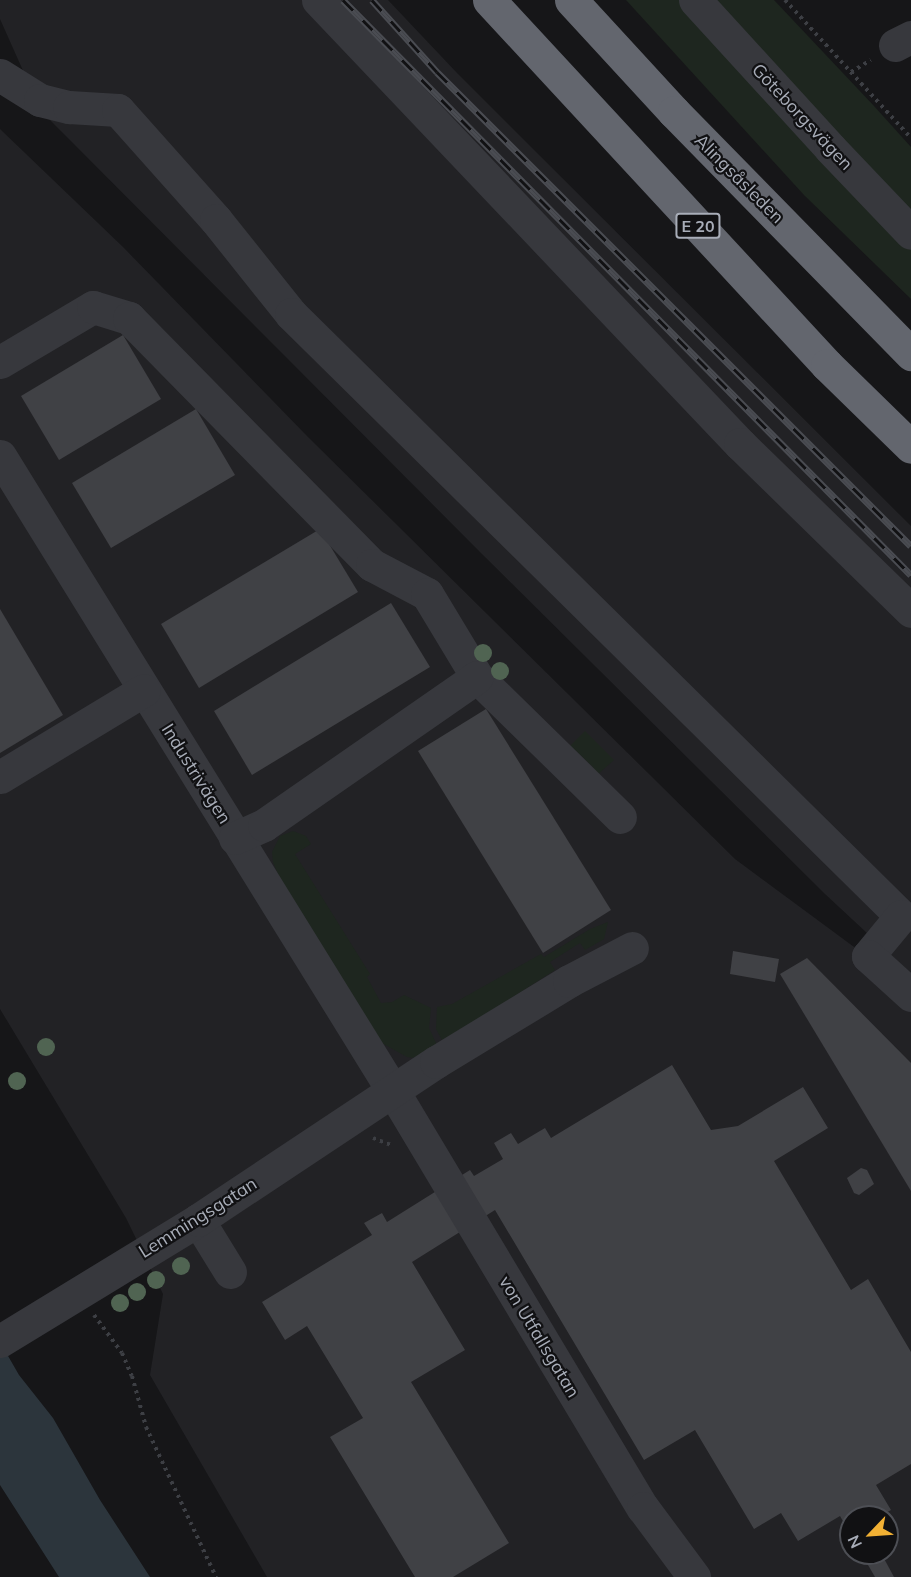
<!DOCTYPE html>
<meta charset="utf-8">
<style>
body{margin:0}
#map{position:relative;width:911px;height:1577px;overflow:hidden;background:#161618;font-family:Mulish,sans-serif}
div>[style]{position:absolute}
.built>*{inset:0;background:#222225}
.green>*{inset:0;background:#1e261f}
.water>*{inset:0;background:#2c353c}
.building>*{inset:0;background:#404145}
.path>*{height:4px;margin-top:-2px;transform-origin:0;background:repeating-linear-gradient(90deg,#3d3f44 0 3px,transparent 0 7.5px)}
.minor>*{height:33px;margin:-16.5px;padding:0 16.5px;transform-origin:16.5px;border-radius:16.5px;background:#37383d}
.highway>*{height:33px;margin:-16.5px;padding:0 16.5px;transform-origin:16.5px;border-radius:16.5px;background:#63666e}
.rail>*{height:7px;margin-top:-3.5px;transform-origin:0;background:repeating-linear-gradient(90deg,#111113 0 14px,#4a4c52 0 28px);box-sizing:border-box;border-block:2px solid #4a4c52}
.trees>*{width:18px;height:18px;margin:-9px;border-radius:50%;background:#506452}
span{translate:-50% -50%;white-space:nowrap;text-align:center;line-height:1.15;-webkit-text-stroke:4.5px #111113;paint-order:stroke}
.shield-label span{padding:2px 4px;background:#111113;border:2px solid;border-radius:4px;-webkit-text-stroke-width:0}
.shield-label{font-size:16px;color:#a8adb8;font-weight:700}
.street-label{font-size:18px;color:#a8adb8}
.north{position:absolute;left:839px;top:1505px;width:60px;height:60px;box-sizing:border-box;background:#111113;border:2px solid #4d4f55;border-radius:50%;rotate:245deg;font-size:16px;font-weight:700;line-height:24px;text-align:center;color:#a8adb8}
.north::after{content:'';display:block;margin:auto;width:21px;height:27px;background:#f2b134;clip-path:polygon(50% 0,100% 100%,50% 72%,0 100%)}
</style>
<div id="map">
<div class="built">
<i style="clip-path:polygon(0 0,388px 0,458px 74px,911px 526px,911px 974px,825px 894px,482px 554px,41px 111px,0 19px)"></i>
<i style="clip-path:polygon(evenodd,0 129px,123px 247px,308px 437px,735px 859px,911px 989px,911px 1577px,267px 1577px,150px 1375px,163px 1294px,126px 1218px,0 1009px,0 129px,851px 1517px,887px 1517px,887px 1553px,851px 1553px,851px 1517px)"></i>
</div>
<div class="green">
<i style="clip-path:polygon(626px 0,681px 0,911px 244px,911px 299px,804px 195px)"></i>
<i style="clip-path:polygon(714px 0,774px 0,874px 106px,911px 147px,911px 214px)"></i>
<i style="clip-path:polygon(585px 731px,614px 760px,597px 775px,593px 767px,575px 750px,568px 748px)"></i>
<i style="clip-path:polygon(293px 831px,306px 836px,311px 844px,295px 854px,370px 974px,367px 977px,381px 1003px,392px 1002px,404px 995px,431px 1008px,429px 1028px,437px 1045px,416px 1058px,407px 1057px,380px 1042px,279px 877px,273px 862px,272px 852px,280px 836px)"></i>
<i style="clip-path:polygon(608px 922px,604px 939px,585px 950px,580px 943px,550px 962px,555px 970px,443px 1042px,436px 1029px,437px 1007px,452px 1004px,541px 954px,544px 957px,590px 929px)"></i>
</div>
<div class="water">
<i style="clip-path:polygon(0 1342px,19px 1375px,53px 1418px,100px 1500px,150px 1577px,59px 1577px,0 1485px)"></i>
</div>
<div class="building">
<i style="clip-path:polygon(123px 335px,161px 399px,59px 460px,21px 396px)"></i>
<i style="clip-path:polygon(196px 409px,235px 475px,111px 548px,72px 483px)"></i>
<i style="clip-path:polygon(320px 529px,358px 592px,199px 688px,161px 624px)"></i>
<i style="clip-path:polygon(391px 603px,430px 667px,252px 775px,214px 711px)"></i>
<i style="clip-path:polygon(0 609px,63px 715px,0 753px)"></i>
<i style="clip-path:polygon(486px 709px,611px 910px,543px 953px,418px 751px)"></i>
<i style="clip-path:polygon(733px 951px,779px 959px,775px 982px,730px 974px)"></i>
<i style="clip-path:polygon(807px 958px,911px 1063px,911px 1191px,780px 974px)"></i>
<i style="clip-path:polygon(672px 1065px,711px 1130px,738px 1126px,803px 1087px,828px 1128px,774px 1161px,851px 1290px,868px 1279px,911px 1352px,911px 1464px,876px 1485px,891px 1510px,879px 1517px,851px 1517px,851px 1535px,840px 1516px,798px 1541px,781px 1513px,754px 1529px,695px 1430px,644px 1460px,495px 1210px,412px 1262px,465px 1350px,411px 1382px,509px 1543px,453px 1577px,415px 1577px,330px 1437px,363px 1418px,307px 1326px,285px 1340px,262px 1302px,372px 1235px,364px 1223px,382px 1213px,387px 1222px,470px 1170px,474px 1176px,503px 1159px,494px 1143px,511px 1133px,518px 1144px,545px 1128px,551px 1138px)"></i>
<i style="clip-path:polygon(861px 1168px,867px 1170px,874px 1184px,859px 1195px,854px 1193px,847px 1178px)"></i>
<i style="clip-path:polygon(861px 1553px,881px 1553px,894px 1577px,875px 1577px)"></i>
</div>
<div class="path">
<i style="left:785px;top:0;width:187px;rotate:47.6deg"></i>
<i style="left:851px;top:72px;width:23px;rotate:-31deg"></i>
<i style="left:373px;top:1138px;width:19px;rotate:21deg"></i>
<i style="left:94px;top:1315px;width:47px;rotate:53.6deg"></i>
<i style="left:122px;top:1353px;width:25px;rotate:67deg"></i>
<i style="left:132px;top:1376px;width:53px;rotate:74.6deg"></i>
<i style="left:146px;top:1427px;width:166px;rotate:65deg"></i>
</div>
<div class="minor">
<i style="left:318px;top:0;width:613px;rotate:46.46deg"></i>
<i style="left:740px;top:444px;width:239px;rotate:44.3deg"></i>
<i style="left:695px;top:0;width:200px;rotate:47.6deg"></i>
<i style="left:830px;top:148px;width:117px;rotate:46.4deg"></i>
<i style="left:895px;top:45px;width:18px;rotate:-27deg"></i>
<i style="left:0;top:75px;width:47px;rotate:32deg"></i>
<i style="left:40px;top:100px;width:30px;rotate:14deg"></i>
<i style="left:69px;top:107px;width:49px;rotate:3.5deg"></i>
<i style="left:118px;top:110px;width:147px;rotate:48.3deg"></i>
<i style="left:216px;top:220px;width:120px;rotate:51.4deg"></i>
<i style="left:291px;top:314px;width:857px;rotate:44.62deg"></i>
<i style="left:901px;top:916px;width:52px;rotate:129.5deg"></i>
<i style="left:868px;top:956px;width:58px;rotate:42.2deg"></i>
<i style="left:0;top:362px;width:108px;rotate:-30.6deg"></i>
<i style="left:93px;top:307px;width:38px;rotate:17deg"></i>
<i style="left:129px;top:318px;width:346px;rotate:45.5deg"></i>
<i style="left:372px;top:565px;width:62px;rotate:27.8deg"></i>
<i style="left:427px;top:594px;width:97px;rotate:58.9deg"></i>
<i style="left:477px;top:677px;width:200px;rotate:44.4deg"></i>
<i style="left:0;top:456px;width:747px;rotate:58.25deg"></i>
<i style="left:393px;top:1091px;width:486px;rotate:59.1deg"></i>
<i style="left:643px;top:1508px;width:86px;rotate:53.5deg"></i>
<i style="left:0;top:777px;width:168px;rotate:-31.1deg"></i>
<i style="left:235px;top:838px;width:32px;rotate:-24deg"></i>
<i style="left:264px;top:825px;width:259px;rotate:-34.8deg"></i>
<i style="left:198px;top:1220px;width:61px;rotate:58.4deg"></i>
<i style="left:0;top:1341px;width:232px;rotate:-31.4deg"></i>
<i style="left:198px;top:1220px;width:286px;rotate:-33.6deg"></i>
<i style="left:436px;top:1062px;width:156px;rotate:-31.3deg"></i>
<i style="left:569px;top:981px;width:71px;rotate:-27.6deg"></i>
</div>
<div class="highway">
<i style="left:489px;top:0;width:497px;rotate:47.2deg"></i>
<i style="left:827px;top:365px;width:117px;rotate:44.3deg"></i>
<i style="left:571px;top:0;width:152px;rotate:47.4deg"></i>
<i style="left:674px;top:112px;width:339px;rotate:45.6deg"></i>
</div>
<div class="rail">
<i style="left:343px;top:0;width:808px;rotate:45.35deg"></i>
<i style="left:372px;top:0;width:97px;rotate:47.9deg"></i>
<i style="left:437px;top:72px;width:670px;rotate:45deg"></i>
</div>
<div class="trees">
<i style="left:483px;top:653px"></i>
<i style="left:500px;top:671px"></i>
<i style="left:46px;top:1047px"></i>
<i style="left:17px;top:1081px"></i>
<i style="left:181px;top:1266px"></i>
<i style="left:156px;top:1280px"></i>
<i style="left:137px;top:1292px"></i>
<i style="left:120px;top:1303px"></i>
</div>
<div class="shield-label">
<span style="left:698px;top:226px">E 20</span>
</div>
<div class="street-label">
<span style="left:802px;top:117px;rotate:47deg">Göteborgsvägen</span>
<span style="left:739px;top:179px;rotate:45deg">Alingsåsleden</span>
<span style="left:196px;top:774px;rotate:58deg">Industrivägen</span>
<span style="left:198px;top:1218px;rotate:-32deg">Lemmingsgatan</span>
<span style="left:539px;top:1337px;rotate:59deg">von Utfallsgatan</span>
</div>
<div class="north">N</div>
</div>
